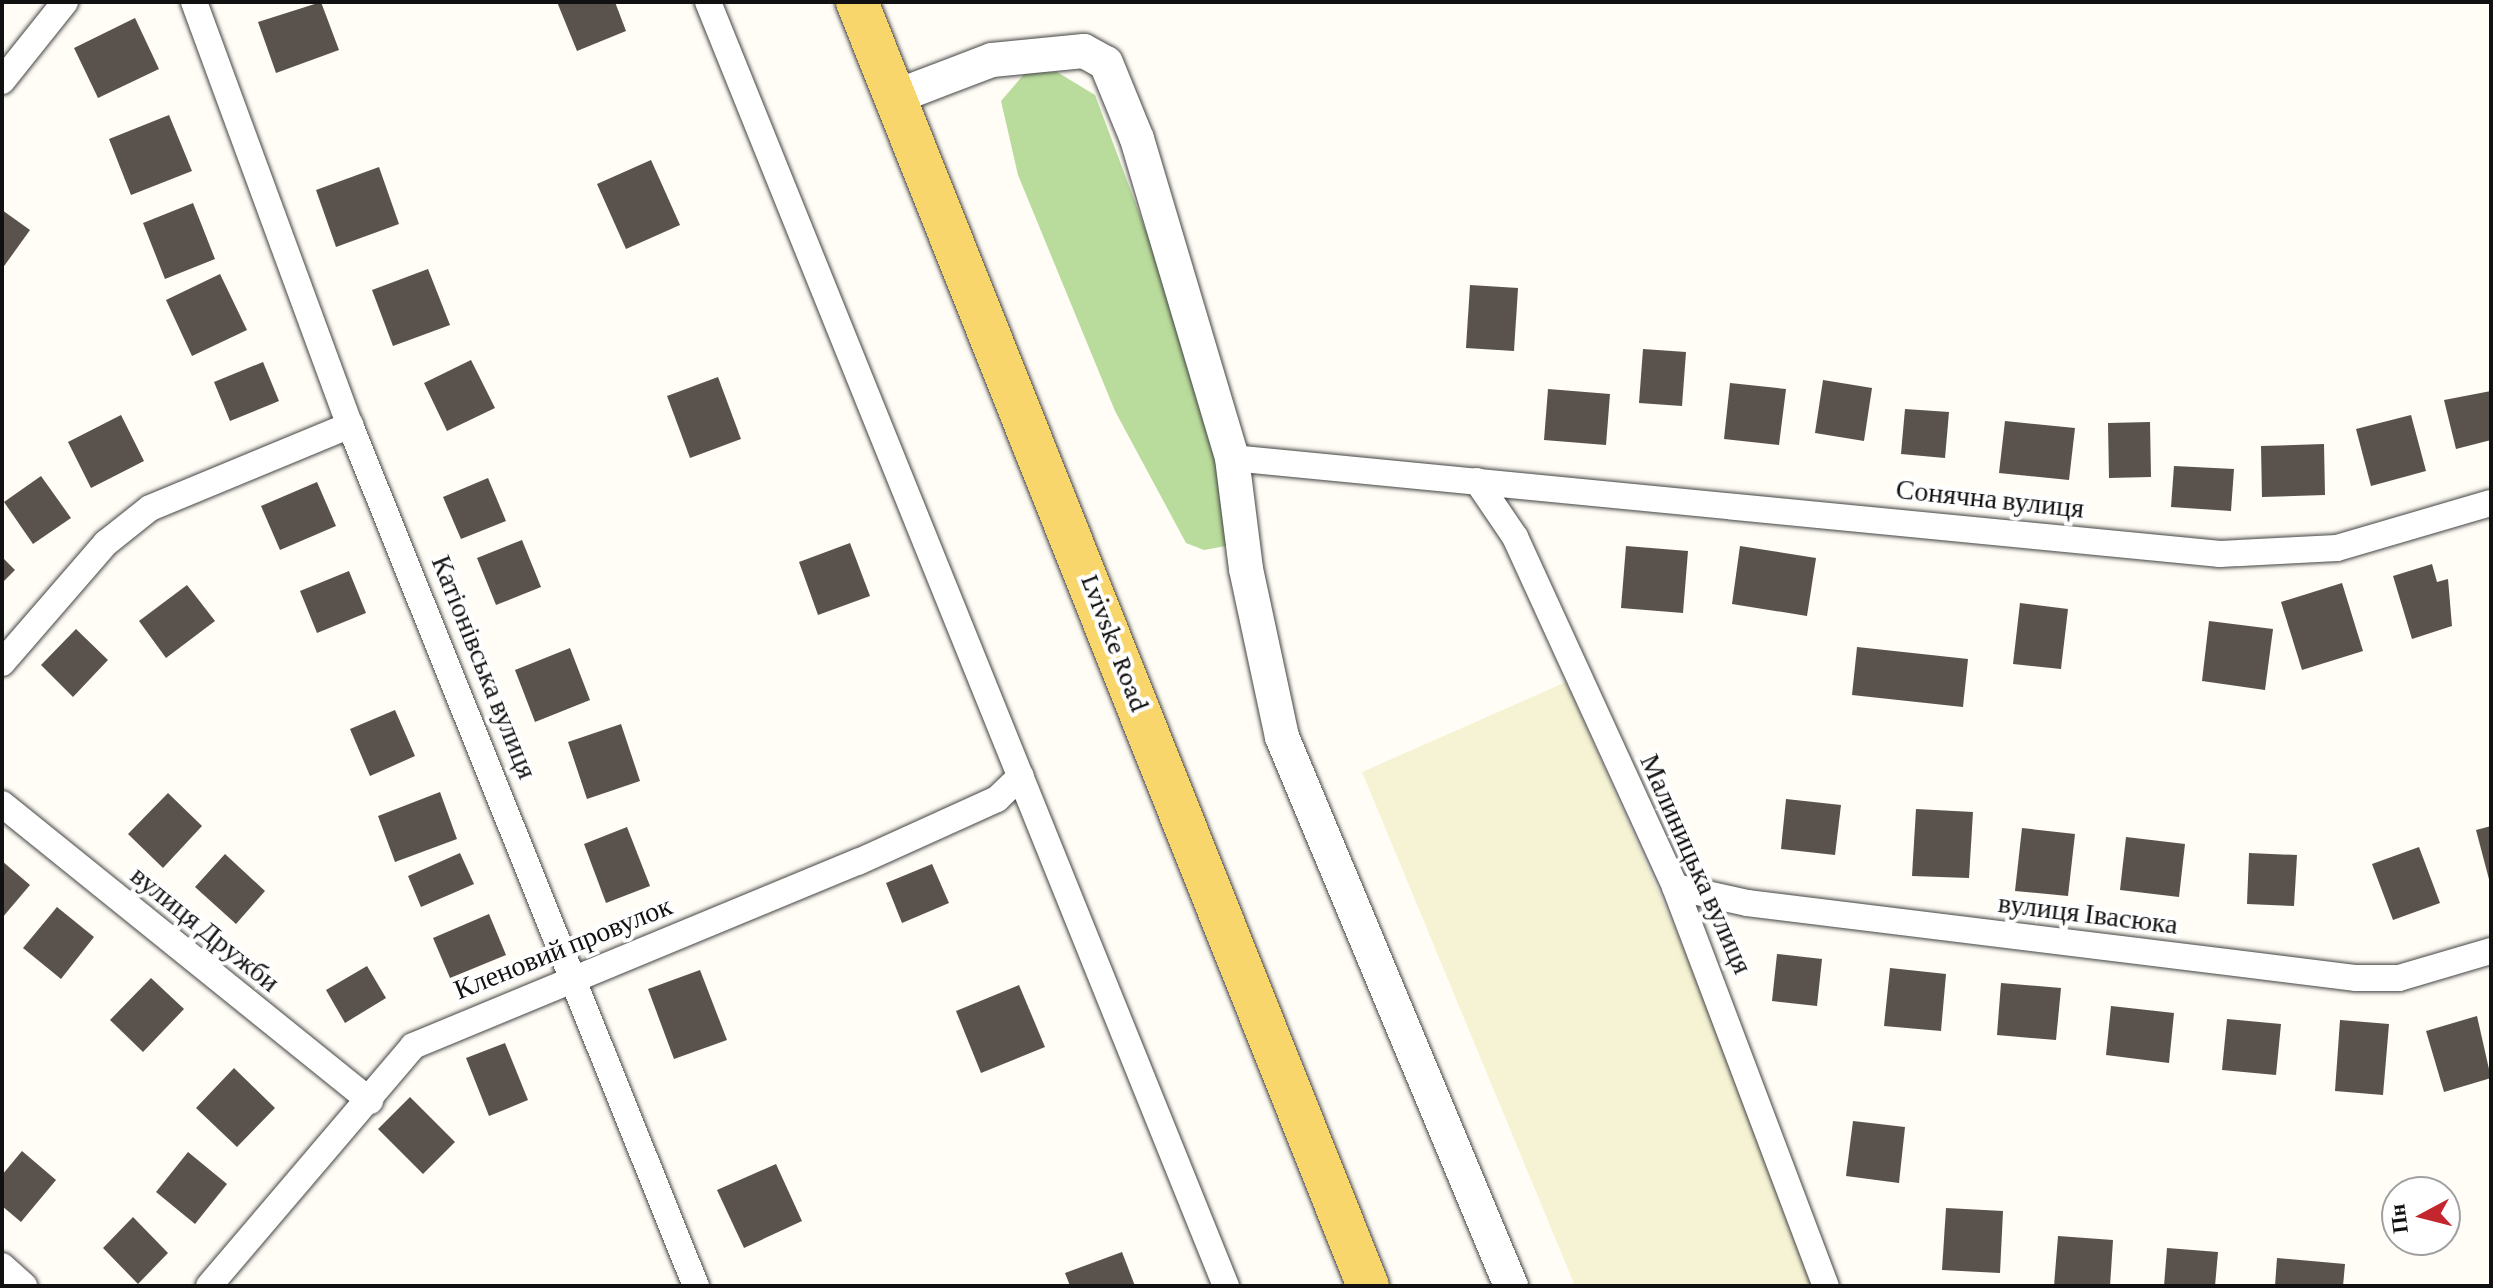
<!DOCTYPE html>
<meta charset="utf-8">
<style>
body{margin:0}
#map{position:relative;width:2493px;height:1288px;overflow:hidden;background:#fffdf5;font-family:"Crimson Pro",serif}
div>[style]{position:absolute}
.farmland>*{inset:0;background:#f6f3d4}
.forest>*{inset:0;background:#b9dc9c}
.building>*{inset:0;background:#5a524d}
.roads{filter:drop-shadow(0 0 2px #444) drop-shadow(0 0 2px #444)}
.minor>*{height:26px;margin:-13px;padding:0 13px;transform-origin:13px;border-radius:13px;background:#fff}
.tertiary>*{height:34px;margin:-17px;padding:0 17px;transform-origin:17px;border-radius:17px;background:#fff}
.primary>*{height:42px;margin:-21px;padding:0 21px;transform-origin:21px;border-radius:21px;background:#f9d66b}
span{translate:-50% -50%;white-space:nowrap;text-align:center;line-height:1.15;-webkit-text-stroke:8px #fff;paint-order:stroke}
.street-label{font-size:28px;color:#111}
.frame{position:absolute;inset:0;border:4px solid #111;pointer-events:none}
.north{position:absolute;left:2381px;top:1176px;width:80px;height:80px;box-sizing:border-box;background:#fff;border:2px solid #a0a0a0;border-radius:50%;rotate:263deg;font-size:22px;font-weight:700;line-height:32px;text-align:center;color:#111}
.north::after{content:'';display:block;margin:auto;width:28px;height:36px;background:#c4262e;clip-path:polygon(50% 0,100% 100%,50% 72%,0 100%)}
</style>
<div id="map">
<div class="farmland">
<i style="clip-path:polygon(1566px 682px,1832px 1286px,1575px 1286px,1362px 772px)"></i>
</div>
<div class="forest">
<i style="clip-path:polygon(1057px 72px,1095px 95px,1198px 370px,1231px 545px,1204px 550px,1186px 543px,1115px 411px,1018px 175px,1001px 101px,1025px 73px)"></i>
</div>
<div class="building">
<i style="clip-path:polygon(321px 2px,339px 50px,276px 73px,258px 22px)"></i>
<i style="clip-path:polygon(557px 2px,615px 2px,626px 31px,577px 51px)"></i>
<i style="clip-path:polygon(135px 18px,159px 69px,98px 98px,74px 48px)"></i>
<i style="clip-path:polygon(169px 115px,192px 171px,131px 195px,109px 139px)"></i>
<i style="clip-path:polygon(651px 160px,680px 225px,626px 249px,597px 184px)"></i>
<i style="clip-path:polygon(379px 167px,399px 224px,336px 247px,316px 190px)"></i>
<i style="clip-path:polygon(193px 203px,215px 259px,165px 279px,143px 223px)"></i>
<i style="clip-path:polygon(2px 210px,30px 230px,2px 269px)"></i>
<i style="clip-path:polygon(428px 269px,450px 325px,393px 346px,372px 290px)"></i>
<i style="clip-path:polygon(220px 274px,247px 330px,192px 356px,166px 300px)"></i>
<i style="clip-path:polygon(1470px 285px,1518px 288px,1514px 351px,1466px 348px)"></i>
<i style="clip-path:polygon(1643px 349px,1686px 352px,1682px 406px,1639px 403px)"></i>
<i style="clip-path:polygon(471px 360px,495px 408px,447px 431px,424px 383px)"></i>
<i style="clip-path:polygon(263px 362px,279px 401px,230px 421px,214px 382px)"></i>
<i style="clip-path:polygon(718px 377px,741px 439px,690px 458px,667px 396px)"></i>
<i style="clip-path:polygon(1823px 380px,1872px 388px,1864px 441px,1815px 433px)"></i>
<i style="clip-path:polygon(1730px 383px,1786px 389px,1779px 445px,1724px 439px)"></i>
<i style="clip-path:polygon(1548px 389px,1610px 394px,1606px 445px,1544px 440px)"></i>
<i style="clip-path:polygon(2491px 391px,2491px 440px,2456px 449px,2444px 400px)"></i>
<i style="clip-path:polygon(1905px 409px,1949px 412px,1945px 458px,1901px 454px)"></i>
<i style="clip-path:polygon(121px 415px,144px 461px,91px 488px,68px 442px)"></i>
<i style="clip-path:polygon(2411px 415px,2426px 471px,2371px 486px,2356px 429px)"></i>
<i style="clip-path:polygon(2005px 421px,2075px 428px,2069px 480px,1999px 473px)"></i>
<i style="clip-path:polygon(2150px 422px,2151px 477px,2109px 478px,2108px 423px)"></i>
<i style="clip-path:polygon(2324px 444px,2325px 495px,2262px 497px,2261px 446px)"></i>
<i style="clip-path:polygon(2174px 466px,2234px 469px,2231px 511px,2171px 507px)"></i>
<i style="clip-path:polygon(41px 476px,71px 518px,33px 544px,4px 502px)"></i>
<i style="clip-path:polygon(488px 478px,506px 521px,461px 539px,443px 497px)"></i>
<i style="clip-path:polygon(317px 482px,336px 526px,280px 550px,261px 506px)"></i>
<i style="clip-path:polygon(522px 540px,541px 587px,496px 605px,477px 558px)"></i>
<i style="clip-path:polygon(850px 543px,870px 596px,818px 615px,799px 562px)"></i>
<i style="clip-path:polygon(1626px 546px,1688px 551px,1683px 613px,1621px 608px)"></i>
<i style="clip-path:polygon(1740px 546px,1816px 558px,1807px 616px,1732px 604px)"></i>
<i style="clip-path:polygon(2px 557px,15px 570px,2px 583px)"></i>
<i style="clip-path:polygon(2432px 564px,2437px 582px,2448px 579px,2452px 626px,2412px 639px,2393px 576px)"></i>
<i style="clip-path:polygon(349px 571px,366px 613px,317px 633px,300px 591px)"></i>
<i style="clip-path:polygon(2342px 583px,2363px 651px,2302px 670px,2281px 602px)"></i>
<i style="clip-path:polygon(187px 585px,215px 621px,166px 658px,139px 621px)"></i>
<i style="clip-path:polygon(2020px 603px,2068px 609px,2061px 669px,2013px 664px)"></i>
<i style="clip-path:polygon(2209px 621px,2273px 629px,2265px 690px,2202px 681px)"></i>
<i style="clip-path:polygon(76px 629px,108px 660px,73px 697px,41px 665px)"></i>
<i style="clip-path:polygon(1857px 647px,1968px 659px,1963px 707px,1852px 695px)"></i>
<i style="clip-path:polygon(570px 648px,590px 700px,535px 722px,515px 670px)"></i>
<i style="clip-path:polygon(395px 710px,415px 756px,370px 776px,350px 729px)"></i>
<i style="clip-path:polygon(621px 724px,640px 781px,587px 799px,568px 742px)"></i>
<i style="clip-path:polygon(440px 792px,457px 839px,395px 862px,378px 816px)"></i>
<i style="clip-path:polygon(168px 793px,202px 826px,163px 868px,128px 834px)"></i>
<i style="clip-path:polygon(1786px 799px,1841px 805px,1835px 855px,1781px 849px)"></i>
<i style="clip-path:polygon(1916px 809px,1973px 812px,1969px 878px,1912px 876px)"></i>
<i style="clip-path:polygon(2491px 826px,2491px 882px,2490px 883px,2476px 830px)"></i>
<i style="clip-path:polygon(627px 827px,650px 886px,606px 903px,584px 844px)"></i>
<i style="clip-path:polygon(2022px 828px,2075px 834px,2068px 896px,2015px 891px)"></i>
<i style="clip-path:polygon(2126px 837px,2185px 844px,2179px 897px,2120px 890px)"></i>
<i style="clip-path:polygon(2419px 847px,2440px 903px,2393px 920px,2372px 864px)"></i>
<i style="clip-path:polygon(460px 853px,474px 884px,421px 907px,408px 876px)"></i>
<i style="clip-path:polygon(2249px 853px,2297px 855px,2294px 906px,2247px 904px)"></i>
<i style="clip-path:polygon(225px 854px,265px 891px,236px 924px,195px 887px)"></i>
<i style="clip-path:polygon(2px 861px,30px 885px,2px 918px)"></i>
<i style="clip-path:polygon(932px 864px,949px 903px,902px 923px,886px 883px)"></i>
<i style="clip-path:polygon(57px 907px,94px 937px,61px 979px,23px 948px)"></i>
<i style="clip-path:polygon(489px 914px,506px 955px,450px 978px,433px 938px)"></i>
<i style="clip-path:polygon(1777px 954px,1822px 959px,1817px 1006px,1772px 1001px)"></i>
<i style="clip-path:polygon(367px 966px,386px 998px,345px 1023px,326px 990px)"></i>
<i style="clip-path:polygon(1890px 968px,1946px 974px,1941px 1031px,1884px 1026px)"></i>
<i style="clip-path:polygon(700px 970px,727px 1040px,674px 1059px,648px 989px)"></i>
<i style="clip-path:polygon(151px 978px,184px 1009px,143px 1052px,110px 1020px)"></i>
<i style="clip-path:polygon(2001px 983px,2061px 988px,2056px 1040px,1997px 1035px)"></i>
<i style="clip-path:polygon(1019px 985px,1045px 1047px,981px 1073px,956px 1011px)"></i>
<i style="clip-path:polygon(2111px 1006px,2174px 1013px,2169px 1063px,2106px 1055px)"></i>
<i style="clip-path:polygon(2477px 1016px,2491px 1078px,2444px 1092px,2426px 1031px)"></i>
<i style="clip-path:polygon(2227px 1019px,2281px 1024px,2276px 1075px,2222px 1070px)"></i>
<i style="clip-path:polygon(2340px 1020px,2389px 1024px,2383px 1095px,2335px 1091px)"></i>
<i style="clip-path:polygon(505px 1043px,528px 1100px,489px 1116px,466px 1058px)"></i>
<i style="clip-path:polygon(234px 1068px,275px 1108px,237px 1147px,196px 1108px)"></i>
<i style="clip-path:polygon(410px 1097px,455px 1142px,423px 1174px,378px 1129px)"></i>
<i style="clip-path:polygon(1853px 1121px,1905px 1127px,1899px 1183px,1846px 1176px)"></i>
<i style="clip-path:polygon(22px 1151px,56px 1180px,21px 1222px,2px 1206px,2px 1175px)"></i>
<i style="clip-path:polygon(188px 1152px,227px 1184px,195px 1224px,156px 1192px)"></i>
<i style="clip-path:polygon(776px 1164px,802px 1221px,744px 1248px,717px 1190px)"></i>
<i style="clip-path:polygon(1946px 1208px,2003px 1211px,2000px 1273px,1942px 1270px)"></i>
<i style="clip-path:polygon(133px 1217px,168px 1253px,138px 1284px,103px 1248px)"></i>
<i style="clip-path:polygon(2058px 1236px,2113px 1240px,2110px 1286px,2054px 1286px)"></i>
<i style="clip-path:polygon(2167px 1248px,2218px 1252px,2215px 1286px,2164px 1286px)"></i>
<i style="clip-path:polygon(1122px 1252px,1135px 1286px,1070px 1286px,1065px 1273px)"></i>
<i style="clip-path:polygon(2277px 1258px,2345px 1264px,2343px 1286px,2275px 1286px)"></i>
</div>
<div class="roads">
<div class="minor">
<i style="left:194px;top:2px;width:451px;rotate:69.8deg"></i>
<i style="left:350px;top:425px;width:928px;rotate:68.11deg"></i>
<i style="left:708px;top:2px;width:1385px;rotate:68.03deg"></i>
<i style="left:2px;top:81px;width:101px;rotate:-51.4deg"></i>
<i style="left:1232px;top:458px;width:993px;rotate:5.55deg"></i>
<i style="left:2220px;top:554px;width:117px;rotate:-2.9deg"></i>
<i style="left:2337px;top:548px;width:160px;rotate:-16.3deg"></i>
<i style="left:1477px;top:481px;width:68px;rotate:55.8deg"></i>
<i style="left:1515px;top:537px;width:385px;rotate:65.4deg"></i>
<i style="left:1675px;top:887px;width:427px;rotate:69.3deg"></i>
<i style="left:2px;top:663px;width:159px;rotate:-49.1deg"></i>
<i style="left:106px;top:543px;width:56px;rotate:-38.5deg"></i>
<i style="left:150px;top:508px;width:217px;rotate:-22.5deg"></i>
<i style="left:2px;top:804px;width:473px;rotate:38.9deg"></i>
<i style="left:1675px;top:887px;width:74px;rotate:12.5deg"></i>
<i style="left:1747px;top:903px;width:614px;rotate:7.02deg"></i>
<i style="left:2356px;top:978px;width:43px"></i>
<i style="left:2399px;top:978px;width:96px;rotate:-16.4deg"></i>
<i style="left:2px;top:1266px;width:30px;rotate:42deg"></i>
<i style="left:209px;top:1286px;width:315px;rotate:-49.6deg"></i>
<i style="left:413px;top:1046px;width:482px;rotate:-22.5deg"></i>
<i style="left:858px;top:862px;width:153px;rotate:-24.4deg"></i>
<i style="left:997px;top:799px;width:33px;rotate:-44deg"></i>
</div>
<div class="tertiary">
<i style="left:895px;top:97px;width:104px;rotate:-20.9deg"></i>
<i style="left:992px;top:60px;width:92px;rotate:-5.6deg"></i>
<i style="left:1084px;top:51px;width:25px;rotate:29deg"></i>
<i style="left:1106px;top:63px;width:82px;rotate:67.8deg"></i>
<i style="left:1137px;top:139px;width:333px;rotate:73.4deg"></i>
<i style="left:1232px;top:458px;width:112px;rotate:82.8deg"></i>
<i style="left:1246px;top:569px;width:172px;rotate:77.9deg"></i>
<i style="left:1282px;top:737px;width:595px;rotate:67.36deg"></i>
</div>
<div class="primary">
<i style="left:857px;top:2px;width:1382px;rotate:68.3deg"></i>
</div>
</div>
<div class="street-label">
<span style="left:1990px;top:499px;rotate:6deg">Сонячна вулиця</span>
<span style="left:1115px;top:643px;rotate:69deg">Lvivske Road</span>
<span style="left:484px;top:667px;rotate:68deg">Катіонівська вулиця</span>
<span style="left:1696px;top:864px;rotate:66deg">Малиницька вулиця</span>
<span style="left:2088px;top:914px;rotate:7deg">вулиця Івасюка</span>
<span style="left:205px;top:929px;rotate:39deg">вулиця Дружби</span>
<span style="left:563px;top:948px;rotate:-22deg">Кленовий провулок</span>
</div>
<div class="frame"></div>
<div class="north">Пн</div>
</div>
